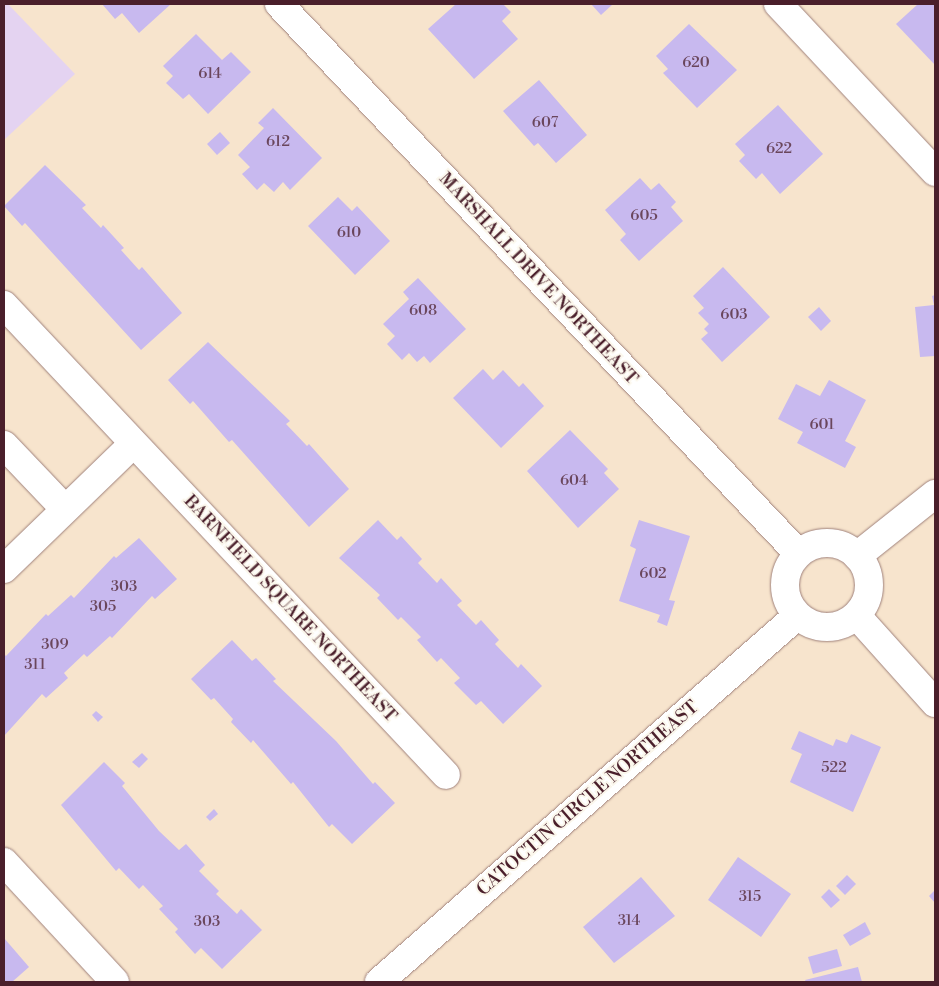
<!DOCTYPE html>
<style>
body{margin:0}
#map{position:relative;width:939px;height:986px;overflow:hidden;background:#f7e4cd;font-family:"Libre Bodoni",serif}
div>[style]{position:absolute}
.built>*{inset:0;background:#e4d3f1}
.building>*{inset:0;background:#c8b9ef}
.roads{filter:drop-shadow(0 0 1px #a0827c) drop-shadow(0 0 1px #a0827c)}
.minor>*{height:28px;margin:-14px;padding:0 14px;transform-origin:14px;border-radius:14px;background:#fff}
.minor>.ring{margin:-14px;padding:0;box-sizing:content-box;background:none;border:28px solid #fff;border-radius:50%}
span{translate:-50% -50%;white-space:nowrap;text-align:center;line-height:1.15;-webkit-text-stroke:4px #fbf7ec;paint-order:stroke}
.number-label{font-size:15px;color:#6a465c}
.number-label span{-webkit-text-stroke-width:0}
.street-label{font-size:18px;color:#4a1f2b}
.frame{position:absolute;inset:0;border:5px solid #4a1f2b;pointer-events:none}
</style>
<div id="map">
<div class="built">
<i style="clip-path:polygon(4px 4px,8px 4px,75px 74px,4px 140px)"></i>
</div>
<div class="building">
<i style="clip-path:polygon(102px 4px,171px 4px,139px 33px,122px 13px,115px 19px)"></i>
<i style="clip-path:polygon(456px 4px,503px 4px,511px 12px,502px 21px,518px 39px,474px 79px,428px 29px)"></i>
<i style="clip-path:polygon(591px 4px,613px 4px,601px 15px)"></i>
<i style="clip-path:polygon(918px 4px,935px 4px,935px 65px,896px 24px)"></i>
<i style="clip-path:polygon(689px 24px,737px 70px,697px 108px,663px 73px,668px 69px,656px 56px)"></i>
<i style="clip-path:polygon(196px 34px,222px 60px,231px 52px,251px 72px,208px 114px,189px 94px,183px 99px,166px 83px,173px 76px,163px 66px)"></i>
<i style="clip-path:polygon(539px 80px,587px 135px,556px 163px,538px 143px,534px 146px,503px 111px)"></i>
<i style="clip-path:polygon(778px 105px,823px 154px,780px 194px,762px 173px,756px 179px,739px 161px,745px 155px,735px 144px)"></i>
<i style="clip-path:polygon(273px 108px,322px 158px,290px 190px,283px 182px,274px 192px,264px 183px,257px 190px,242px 174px,250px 167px,238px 155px,264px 128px,258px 123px)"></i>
<i style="clip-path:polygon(220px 132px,230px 143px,217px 155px,207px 144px)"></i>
<i style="clip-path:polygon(45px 165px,86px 205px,82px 208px,101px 228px,103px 225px,124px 248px,121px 250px,139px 270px,142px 267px,182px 313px,141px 350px,25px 223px,22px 226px,4px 206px)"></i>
<i style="clip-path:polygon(640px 178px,651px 190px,659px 183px,676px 202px,671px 207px,683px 221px,639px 261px,620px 240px,626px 234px,605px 210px)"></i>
<i style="clip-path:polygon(338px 197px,352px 211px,357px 206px,390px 241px,355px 275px,308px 226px)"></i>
<i style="clip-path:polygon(723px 267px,770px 317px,722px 362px,701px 339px,708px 333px,704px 329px,709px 324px,698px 313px,704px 308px,693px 296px)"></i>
<i style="clip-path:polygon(418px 278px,466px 329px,430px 363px,424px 356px,417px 362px,409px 353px,402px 360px,387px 344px,395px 336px,383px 324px,409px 299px,403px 292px)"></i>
<i style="clip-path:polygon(935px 295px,935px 356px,920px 357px,915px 307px,934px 305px,932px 296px)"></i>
<i style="clip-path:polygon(819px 307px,831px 321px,821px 331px,808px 317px)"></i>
<i style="clip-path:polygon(208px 342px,290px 421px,286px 424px,307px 446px,309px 444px,349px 489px,309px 527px,232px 440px,229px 442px,193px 401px,190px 404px,168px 380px)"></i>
<i style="clip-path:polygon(483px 369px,493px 380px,503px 370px,519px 387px,523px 383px,544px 406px,501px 448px,453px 398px)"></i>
<i style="clip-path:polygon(829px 380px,866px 400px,845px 441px,856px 447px,845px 468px,797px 443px,803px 432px,778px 419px,796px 384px,820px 396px)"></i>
<i style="clip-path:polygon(570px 430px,608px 469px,604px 473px,619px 489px,578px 528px,527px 471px)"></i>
<i style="clip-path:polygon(378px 520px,397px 540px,401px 536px,422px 559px,418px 563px,437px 583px,441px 578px,462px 601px,457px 605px,476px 625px,481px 620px,499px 640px,495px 644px,518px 668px,521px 664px,542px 686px,503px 724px,481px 701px,476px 705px,454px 683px,460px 678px,441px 658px,437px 662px,417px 640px,421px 637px,401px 617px,398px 620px,377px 598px,380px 595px,339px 558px)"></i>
<i style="clip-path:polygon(639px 520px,690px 536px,669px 600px,675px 601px,667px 626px,657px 622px,660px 615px,619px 601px,636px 549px,630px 546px)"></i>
<i style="clip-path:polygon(139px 538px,177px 579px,155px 599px,152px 596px,112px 638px,110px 636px,87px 657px,84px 654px,64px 673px,68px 678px,46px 698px,42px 694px,4px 736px,4px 654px,6px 656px,46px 614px,48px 616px,71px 595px,74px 598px,114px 556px,116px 558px)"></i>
<i style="clip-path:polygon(232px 640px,252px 661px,256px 658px,276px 679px,273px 681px,336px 741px,373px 784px,375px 782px,395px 803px,352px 844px,332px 824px,329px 827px,293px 782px,291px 784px,253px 740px,251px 743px,231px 722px,233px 719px,214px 698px,211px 700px,191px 679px)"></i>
<i style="clip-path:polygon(96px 711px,103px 717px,98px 722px,92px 715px)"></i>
<i style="clip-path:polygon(799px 731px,833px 746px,836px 739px,847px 743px,851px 734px,881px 747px,853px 812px,790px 782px,802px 754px,791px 749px)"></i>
<i style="clip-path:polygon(142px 753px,148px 759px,139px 768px,132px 762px)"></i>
<i style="clip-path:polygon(104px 762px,125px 783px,122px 786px,159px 831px,179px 850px,186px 844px,205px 865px,199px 871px,219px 891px,216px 894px,237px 914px,241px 909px,262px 930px,222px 969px,201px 948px,195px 954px,175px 932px,178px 929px,159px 909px,163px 906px,143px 885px,139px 889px,119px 868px,116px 871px,61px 805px)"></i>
<i style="clip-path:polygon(214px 809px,218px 814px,210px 821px,206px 817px)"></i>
<i style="clip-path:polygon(738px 857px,791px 894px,761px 937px,708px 900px)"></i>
<i style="clip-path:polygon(847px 875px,856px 884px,845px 895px,836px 886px)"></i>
<i style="clip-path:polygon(641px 877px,675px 916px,614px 963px,583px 927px)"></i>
<i style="clip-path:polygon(829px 889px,840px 900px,831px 908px,821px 897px)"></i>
<i style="clip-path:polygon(935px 890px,935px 903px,929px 896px)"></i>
<i style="clip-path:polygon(865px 922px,871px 934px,850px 946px,843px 935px)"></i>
<i style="clip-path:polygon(4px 938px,29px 967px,12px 982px,4px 982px)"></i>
<i style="clip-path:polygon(837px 949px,842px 966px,813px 974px,808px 957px)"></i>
<i style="clip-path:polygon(858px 967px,862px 982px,806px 982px,805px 980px)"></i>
</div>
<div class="roads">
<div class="minor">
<i style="left:279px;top:4px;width:755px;rotate:46.61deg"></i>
<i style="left:778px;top:4px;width:230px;rotate:46.9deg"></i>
<i style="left:4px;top:305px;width:645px;rotate:46.76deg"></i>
<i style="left:4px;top:445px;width:88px;rotate:46.4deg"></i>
<i class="ring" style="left:785px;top:543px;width:56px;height:56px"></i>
<i style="left:857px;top:556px;width:100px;rotate:-38.5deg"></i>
<i style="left:4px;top:569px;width:180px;rotate:-44.1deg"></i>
<i style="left:857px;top:616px;width:117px;rotate:48.1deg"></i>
<i style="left:4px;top:862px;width:163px;rotate:47.2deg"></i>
<i style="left:379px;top:982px;width:556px;rotate:-41.21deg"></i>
</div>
</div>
<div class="number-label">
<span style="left:696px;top:63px">620</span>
<span style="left:210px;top:74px">614</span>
<span style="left:545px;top:123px">607</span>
<span style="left:278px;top:142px">612</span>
<span style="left:779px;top:149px">622</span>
<span style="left:644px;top:216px">605</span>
<span style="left:349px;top:233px">610</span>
<span style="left:423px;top:311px">608</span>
<span style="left:734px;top:315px">603</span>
<span style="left:822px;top:425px">601</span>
<span style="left:574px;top:481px">604</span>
<span style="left:653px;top:574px">602</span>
<span style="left:124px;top:587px">303</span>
<span style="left:103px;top:607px">305</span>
<span style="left:55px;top:645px">309</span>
<span style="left:35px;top:665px">311</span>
<span style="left:834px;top:768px">522</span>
<span style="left:750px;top:897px">315</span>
<span style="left:629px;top:921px">314</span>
<span style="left:207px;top:922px">303</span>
</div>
<div class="street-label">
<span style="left:538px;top:279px;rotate:47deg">MARSHALL DRIVE NORTHEAST</span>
<span style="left:290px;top:609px;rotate:47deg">BARNFIELD SQUARE NORTHEAST</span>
<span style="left:588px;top:799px;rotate:-41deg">CATOCTIN CIRCLE NORTHEAST</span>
</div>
<div class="frame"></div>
</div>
